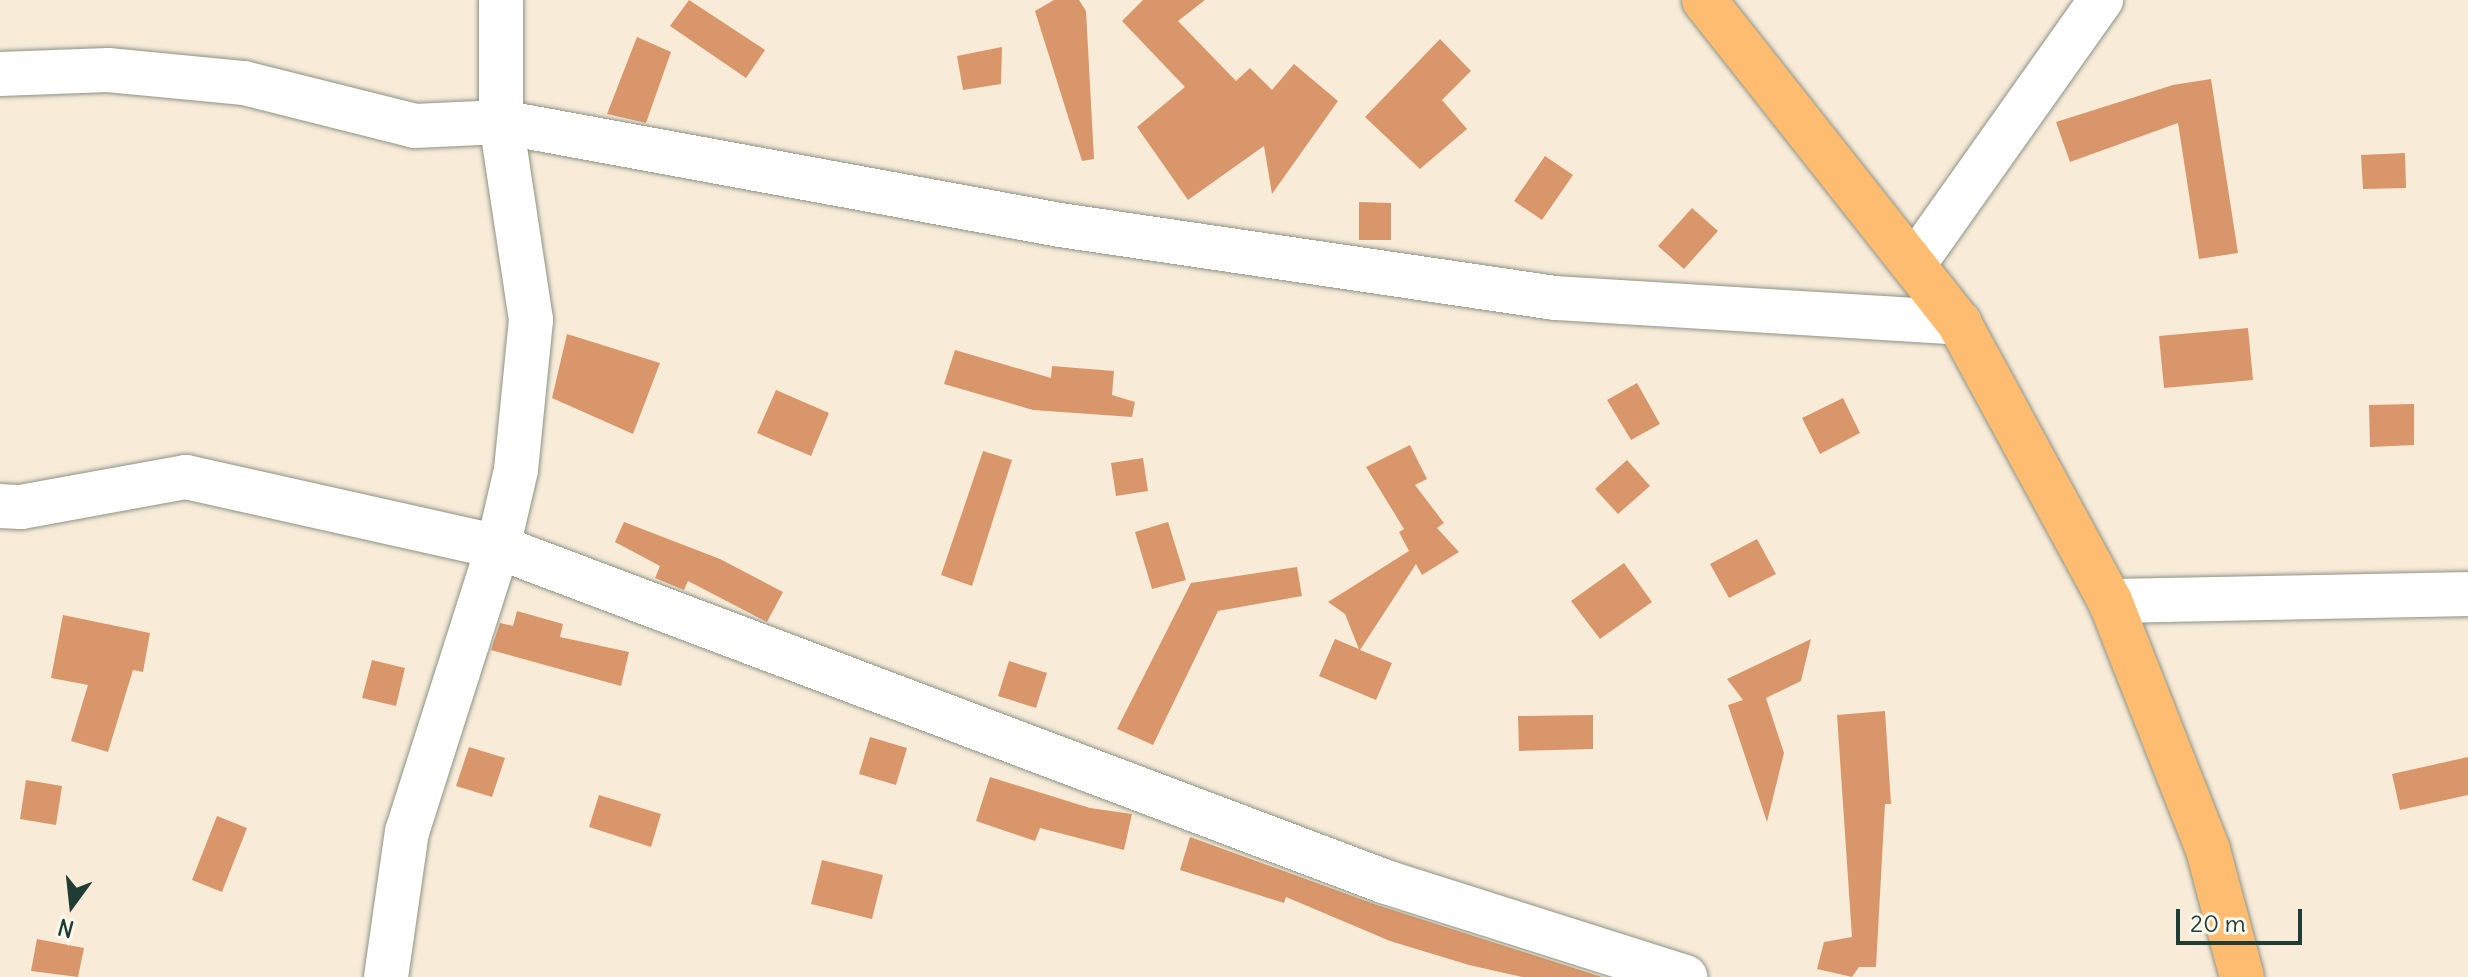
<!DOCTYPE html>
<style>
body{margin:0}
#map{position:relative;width:2468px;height:977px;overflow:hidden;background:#f8ebd8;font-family:Delius,sans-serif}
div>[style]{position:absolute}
.building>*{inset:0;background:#d9966a}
.roads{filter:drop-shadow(0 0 2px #8c9486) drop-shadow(0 0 2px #8c9486)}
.street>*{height:44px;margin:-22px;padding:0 22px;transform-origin:22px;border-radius:22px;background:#fff}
.primary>*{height:44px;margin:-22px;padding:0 22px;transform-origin:22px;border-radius:22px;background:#fdbc6f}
span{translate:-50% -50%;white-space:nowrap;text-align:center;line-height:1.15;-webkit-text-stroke:6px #fbf7ec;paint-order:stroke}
.north{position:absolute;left:32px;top:865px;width:80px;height:80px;-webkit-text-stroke:6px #fbf7ec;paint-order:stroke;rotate:195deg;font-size:22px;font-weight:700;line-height:32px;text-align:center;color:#1f3d34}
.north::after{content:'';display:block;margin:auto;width:28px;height:36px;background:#1f3d34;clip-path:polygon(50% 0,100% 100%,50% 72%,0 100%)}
.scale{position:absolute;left:2176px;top:909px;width:126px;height:36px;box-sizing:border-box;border:4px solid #1f3d34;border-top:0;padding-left:10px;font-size:24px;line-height:28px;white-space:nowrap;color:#1f3d34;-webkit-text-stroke:6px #fbf7ec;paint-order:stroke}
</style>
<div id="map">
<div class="building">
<i style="clip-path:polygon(689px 0,765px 50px,746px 78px,670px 26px)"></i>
<i style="clip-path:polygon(1054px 0,1079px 0,1086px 11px,1094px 159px,1082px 161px,1035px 11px)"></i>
<i style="clip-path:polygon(1143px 0,1205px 0,1178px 21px,1236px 81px,1250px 68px,1272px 90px,1294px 64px,1338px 101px,1272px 194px,1264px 146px,1188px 200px,1137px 127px,1185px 87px,1122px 21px)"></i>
<i style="clip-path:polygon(637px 37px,671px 52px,646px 123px,607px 114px)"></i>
<i style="clip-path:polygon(1440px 39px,1471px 71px,1442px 100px,1467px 129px,1420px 169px,1365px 117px)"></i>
<i style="clip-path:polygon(1002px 47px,1001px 84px,963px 90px,957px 56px)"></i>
<i style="clip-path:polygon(2211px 79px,2238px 253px,2199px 259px,2178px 123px,2070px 162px,2056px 122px,2173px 85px)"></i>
<i style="clip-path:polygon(2405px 153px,2406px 188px,2363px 189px,2361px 155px)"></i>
<i style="clip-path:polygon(1545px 156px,1573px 175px,1542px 220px,1514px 201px)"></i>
<i style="clip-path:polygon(1359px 202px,1391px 203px,1391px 240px,1359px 240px)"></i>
<i style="clip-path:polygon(1692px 208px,1718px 231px,1684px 269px,1658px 246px)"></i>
<i style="clip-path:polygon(2248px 328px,2253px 380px,2164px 388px,2159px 336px)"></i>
<i style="clip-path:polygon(567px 334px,660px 363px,633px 434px,552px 398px)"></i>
<i style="clip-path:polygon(955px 350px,1051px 378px,1052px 366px,1114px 371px,1112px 395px,1135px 402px,1132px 417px,1033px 410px,944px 384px)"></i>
<i style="clip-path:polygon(1637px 383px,1660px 424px,1631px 440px,1607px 400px)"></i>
<i style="clip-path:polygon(776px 390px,829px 413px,811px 456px,757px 433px)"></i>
<i style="clip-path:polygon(1843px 398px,1860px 433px,1820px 454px,1802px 418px)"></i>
<i style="clip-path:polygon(2414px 404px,2414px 445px,2370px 447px,2369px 405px)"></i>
<i style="clip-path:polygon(1410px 445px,1427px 479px,1415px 485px,1444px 523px,1437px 528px,1459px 552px,1422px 575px,1416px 564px,1360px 650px,1392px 663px,1376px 700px,1319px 676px,1335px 639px,1359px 649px,1345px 614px,1328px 602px,1409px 551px,1399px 532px,1404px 529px,1366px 467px)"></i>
<i style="clip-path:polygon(983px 451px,1012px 460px,972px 586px,941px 575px)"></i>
<i style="clip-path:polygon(1143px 458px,1148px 491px,1116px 496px,1111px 463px)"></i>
<i style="clip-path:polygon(1627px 460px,1650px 486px,1618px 514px,1595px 489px)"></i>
<i style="clip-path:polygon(624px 522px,720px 559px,783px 592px,767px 622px,688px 581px,684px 590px,655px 578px,660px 566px,615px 542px)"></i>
<i style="clip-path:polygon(1168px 522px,1186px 580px,1152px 589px,1135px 532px)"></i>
<i style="clip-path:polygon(1757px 539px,1776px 574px,1729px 598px,1710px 564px)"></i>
<i style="clip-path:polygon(1624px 563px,1652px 602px,1600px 639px,1571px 601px)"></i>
<i style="clip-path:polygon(1297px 567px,1302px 596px,1218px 611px,1153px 745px,1117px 729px,1191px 583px)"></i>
<i style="clip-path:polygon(517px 611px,563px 624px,560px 637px,629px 652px,621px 686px,491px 650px,500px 623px,513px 626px)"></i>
<i style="clip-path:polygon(63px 615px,150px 633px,143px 672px,133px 670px,108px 752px,71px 741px,88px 685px,51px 678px)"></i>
<i style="clip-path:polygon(1811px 639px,1801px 681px,1766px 698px,1784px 753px,1767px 822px,1728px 705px,1743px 700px,1727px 679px)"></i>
<i style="clip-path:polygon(372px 660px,405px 668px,396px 706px,362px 698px)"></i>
<i style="clip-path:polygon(1009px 661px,1047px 673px,1036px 708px,998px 696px)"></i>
<i style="clip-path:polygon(1885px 711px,1891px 804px,1885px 804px,1876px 967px,1859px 967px,1852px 977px,1817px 969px,1824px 942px,1852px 937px,1837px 715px)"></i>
<i style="clip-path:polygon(1593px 715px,1593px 749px,1519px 751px,1518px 716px)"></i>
<i style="clip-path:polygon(870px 737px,907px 748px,896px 785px,859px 774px)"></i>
<i style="clip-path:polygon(469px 747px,505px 758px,492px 797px,456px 786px)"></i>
<i style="clip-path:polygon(2468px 757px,2468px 795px,2400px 810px,2392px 774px)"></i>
<i style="clip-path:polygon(990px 777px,1090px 808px,1132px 814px,1124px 850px,1040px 828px,1035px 841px,976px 821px)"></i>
<i style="clip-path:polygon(26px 780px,62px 786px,56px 825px,20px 819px)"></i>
<i style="clip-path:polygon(599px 795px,661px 814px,651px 847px,589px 827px)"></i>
<i style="clip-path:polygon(217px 816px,247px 828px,222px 892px,192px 880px)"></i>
<i style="clip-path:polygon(1190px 837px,1377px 905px,1602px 977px,1522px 977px,1469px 965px,1390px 941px,1286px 897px,1284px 903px,1180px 870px)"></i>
<i style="clip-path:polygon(822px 860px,883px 875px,872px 919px,811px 904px)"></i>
<i style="clip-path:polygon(37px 939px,84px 948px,78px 977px,31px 971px)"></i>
</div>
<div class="roads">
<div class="street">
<i style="left:0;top:74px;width:108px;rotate:-2.1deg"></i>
<i style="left:108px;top:70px;width:137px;rotate:5.5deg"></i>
<i style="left:244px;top:83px;width:176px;rotate:14.1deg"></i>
<i style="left:415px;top:126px;width:86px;rotate:-2.7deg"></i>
<i style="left:501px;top:122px;width:568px;rotate:10.44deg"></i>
<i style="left:1060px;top:225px;width:500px;rotate:8.39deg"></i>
<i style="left:1555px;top:298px;width:405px;rotate:3.5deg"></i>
<i style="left:1914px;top:264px;width:324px;rotate:-54.7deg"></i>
<i style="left:0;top:506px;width:21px;rotate:3deg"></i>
<i style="left:21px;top:507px;width:168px;rotate:-10.3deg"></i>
<i style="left:186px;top:477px;width:320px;rotate:12.6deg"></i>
<i style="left:498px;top:547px;width:949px;rotate:20.67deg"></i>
<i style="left:1386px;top:882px;width:314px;rotate:17.6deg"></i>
<i style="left:2110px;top:601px;width:358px;rotate:-1.1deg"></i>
<i style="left:386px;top:977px;width:147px;rotate:-81.8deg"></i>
<i style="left:407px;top:832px;width:299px;rotate:-72.3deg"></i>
<i style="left:498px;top:547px;width:79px;rotate:-76.8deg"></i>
<i style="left:516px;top:470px;width:151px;rotate:-84.3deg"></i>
<i style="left:531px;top:320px;width:200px;rotate:-98.6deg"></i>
<i style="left:501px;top:122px;width:122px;rotate:-90deg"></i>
</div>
<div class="primary">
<i style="left:1704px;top:0;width:412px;rotate:51.7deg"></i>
<i style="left:1959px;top:323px;width:316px;rotate:61.5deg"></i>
<i style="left:2110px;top:601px;width:268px;rotate:68.5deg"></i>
<i style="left:2208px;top:850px;width:131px;rotate:75deg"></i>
</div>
</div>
<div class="north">N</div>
<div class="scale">20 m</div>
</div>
